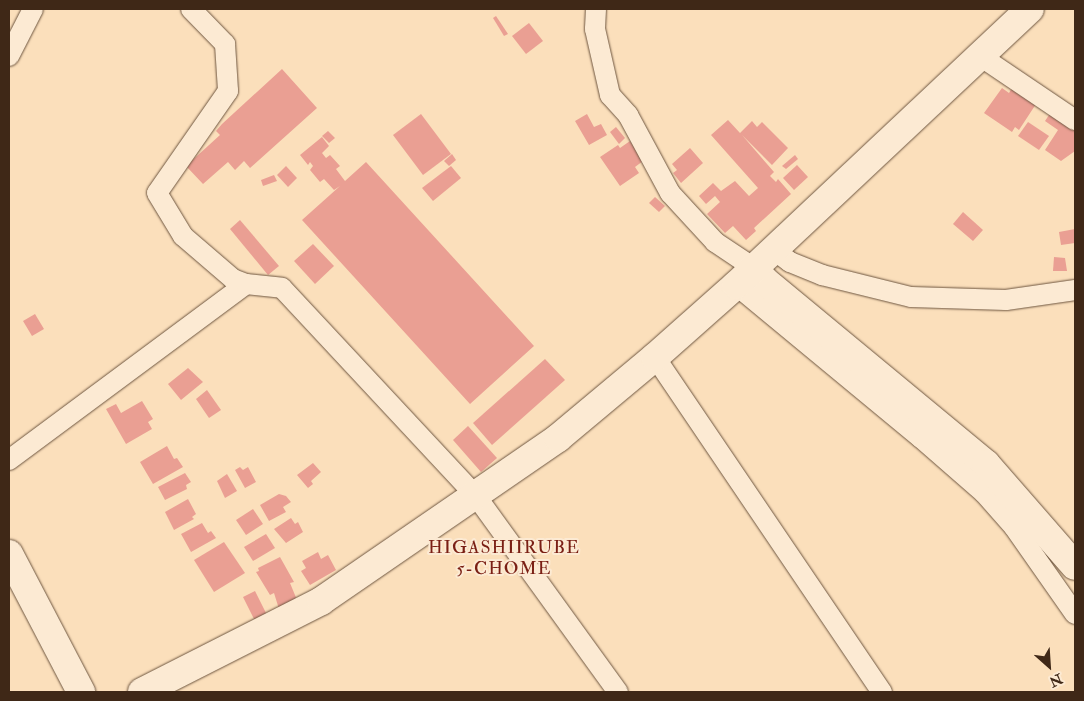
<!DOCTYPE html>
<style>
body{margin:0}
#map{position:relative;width:1084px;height:701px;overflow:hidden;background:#fbdfbb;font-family:"IM FELL Double Pica",serif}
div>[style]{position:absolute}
.building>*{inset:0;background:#ea9f93}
.roads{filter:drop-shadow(0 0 1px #6e5640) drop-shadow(0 0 1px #6e5640)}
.street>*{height:20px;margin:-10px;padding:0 10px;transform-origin:10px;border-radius:10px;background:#fcead3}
.secondary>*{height:28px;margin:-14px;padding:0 14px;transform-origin:14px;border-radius:14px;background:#fcead3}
span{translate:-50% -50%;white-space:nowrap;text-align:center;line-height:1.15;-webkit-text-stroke:4px #fcead3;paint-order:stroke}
.neighbourhood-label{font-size:18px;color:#7a1f14;letter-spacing:1px}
.frame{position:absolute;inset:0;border:10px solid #3f2817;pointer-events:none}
.north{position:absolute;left:1024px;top:641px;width:50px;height:50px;-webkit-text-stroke:4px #fcead3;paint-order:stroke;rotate:154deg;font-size:14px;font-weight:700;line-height:20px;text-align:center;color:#3f2817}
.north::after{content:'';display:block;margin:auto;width:18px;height:22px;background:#3f2817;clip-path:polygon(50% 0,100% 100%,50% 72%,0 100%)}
</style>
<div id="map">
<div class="building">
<i style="clip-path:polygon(496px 16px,508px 34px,504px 36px,493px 18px)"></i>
<i style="clip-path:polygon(529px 23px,543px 41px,526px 54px,512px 36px)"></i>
<i style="clip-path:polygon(282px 69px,317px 108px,250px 168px,244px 161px,235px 170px,228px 162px,203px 184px,186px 166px,220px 135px,216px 131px,222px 124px)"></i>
<i style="clip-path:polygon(1002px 88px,1009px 93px,1012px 88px,1036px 104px,1019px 130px,1015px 127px,1012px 132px,984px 113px)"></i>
<i style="clip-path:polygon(1051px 112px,1075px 128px,1075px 151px,1061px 161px,1045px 150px,1058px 130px,1045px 121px)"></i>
<i style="clip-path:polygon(421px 114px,451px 154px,423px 175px,393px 135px)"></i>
<i style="clip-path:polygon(587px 114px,594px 127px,601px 124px,607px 135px,589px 145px,575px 121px)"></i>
<i style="clip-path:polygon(728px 120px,740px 133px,752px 121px,757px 127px,762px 122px,788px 148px,772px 165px,742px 135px,774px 172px,770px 176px,776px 182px,778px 179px,791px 194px,754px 228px,756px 231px,746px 240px,733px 226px,725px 233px,707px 214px,720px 202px,715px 196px,706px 204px,699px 196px,713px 183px,721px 191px,735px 181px,749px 196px,758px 188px,711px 135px)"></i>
<i style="clip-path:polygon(1028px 122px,1049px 136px,1039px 150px,1018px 136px)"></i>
<i style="clip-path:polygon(616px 127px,625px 138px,619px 144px,610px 132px)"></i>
<i style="clip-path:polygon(328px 131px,335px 138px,329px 143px,322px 136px)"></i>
<i style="clip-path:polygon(322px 137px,329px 146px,322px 153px,326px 158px,330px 155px,340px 166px,336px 169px,345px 181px,366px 162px,534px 346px,470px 404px,302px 220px,340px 186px,334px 190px,324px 179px,320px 182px,310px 170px,313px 166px,310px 162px,308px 165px,300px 155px)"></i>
<i style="clip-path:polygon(630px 141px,643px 161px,635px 167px,639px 173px,620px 186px,600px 157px,618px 145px,620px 148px)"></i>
<i style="clip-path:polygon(690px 148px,703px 163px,681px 183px,673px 173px,677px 170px,672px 164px)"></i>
<i style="clip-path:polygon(452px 154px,456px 160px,449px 166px,444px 161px)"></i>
<i style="clip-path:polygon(795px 155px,798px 159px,786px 169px,782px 166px)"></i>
<i style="clip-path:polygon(797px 165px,808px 177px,794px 190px,783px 178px)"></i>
<i style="clip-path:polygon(286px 166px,297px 178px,288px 187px,277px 175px)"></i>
<i style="clip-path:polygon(451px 166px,461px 178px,433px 201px,422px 188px)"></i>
<i style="clip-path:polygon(274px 175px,277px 181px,263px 186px,261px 180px)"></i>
<i style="clip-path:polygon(655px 197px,665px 206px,659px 212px,649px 203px)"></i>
<i style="clip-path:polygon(963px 212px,983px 230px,973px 241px,953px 224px)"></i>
<i style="clip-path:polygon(240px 220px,279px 266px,268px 275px,230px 229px)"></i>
<i style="clip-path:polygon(1075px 229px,1075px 243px,1061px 245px,1059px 232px)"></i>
<i style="clip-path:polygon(313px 244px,334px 266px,315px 284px,294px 261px)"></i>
<i style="clip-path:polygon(1054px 257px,1065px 258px,1067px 271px,1053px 271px)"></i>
<i style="clip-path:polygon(35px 314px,44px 329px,32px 336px,23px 321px)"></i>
<i style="clip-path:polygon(545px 359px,565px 380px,492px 445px,473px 423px)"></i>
<i style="clip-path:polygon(188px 368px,203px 382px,181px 400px,168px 384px)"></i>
<i style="clip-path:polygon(207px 390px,221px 410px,209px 418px,196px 399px)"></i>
<i style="clip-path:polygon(142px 401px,153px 419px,148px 422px,152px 429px,126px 444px,106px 409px,116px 404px,121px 413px)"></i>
<i style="clip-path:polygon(468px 426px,497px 458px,481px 472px,453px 440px)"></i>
<i style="clip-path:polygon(167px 446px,174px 459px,177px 458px,183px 467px,153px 484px,140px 462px)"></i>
<i style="clip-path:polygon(313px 463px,321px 472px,311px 481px,313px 484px,308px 488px,297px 475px)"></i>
<i style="clip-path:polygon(240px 467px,243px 470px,248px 467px,256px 482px,245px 488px,235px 470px)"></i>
<i style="clip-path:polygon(185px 473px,191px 482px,186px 485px,187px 489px,165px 500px,158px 487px)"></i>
<i style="clip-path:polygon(227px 474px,237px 491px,225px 498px,217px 481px)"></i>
<i style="clip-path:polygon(279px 494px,286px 496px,291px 502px,283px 507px,286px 512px,269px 521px,260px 505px)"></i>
<i style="clip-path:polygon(188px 499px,196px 514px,192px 517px,194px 519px,174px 530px,165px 512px)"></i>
<i style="clip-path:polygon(253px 509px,263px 524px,246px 535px,236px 520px)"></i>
<i style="clip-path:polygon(291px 518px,295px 524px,298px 522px,303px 532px,286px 543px,274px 529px)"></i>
<i style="clip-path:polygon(202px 523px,208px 533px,211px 531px,216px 538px,191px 552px,181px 534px)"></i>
<i style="clip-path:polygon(266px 534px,275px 548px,253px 561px,244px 547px)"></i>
<i style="clip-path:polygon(224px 542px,245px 573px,214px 592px,194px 560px)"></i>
<i style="clip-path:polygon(318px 552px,321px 559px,328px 555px,336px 570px,310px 585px,301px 571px,306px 568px,302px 561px)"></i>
<i style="clip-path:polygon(280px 557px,294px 582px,290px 583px,297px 600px,279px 609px,274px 593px,270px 595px,256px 572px,259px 571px,258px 568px)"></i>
<i style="clip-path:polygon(255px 591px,267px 615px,255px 621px,243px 597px)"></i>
</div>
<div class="roads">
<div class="street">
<i style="left:191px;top:9px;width:49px;rotate:45.8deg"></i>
<i style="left:225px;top:44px;width:47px;rotate:86.3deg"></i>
<i style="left:228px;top:91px;width:124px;rotate:124.8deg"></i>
<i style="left:157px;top:193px;width:50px;rotate:58.8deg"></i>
<i style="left:183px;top:236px;width:66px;rotate:40.7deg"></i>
<i style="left:233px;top:279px;width:14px;rotate:21deg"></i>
<i style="left:596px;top:9px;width:20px;rotate:93deg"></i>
<i style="left:595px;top:29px;width:68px;rotate:77.2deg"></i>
<i style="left:610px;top:95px;width:27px;rotate:48deg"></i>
<i style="left:628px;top:115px;width:89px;rotate:61.7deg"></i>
<i style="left:670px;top:193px;width:67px;rotate:47.4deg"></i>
<i style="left:715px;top:242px;width:47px;rotate:33.7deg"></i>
<i style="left:9px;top:56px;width:53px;rotate:-62.9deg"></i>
<i style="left:980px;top:56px;width:115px;rotate:34deg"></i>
<i style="left:774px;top:250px;width:20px;rotate:37deg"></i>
<i style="left:790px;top:262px;width:35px;rotate:22deg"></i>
<i style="left:822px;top:275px;width:92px;rotate:13.9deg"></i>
<i style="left:911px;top:297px;width:95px;rotate:1.8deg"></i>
<i style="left:1006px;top:300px;width:70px;rotate:-8.2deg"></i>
<i style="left:736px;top:285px;width:240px;rotate:39.6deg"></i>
<i style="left:921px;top:438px;width:84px;rotate:41.1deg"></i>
<i style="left:984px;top:493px;width:45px;rotate:48.6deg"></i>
<i style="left:1014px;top:527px;width:106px;rotate:55deg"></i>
<i style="left:655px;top:357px;width:405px;rotate:55.9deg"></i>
<i style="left:9px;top:460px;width:295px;rotate:-36.6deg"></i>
<i style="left:246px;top:284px;width:36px;rotate:6deg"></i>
<i style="left:282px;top:288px;width:284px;rotate:47deg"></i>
<i style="left:476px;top:496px;width:242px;rotate:54.1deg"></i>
</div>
<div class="secondary">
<i style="left:754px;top:268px;width:17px;rotate:50deg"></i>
<i style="left:765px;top:281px;width:287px;rotate:39.6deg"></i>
<i style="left:986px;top:464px;width:135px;rotate:48.9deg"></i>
<i style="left:9px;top:554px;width:156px;rotate:62.4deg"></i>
<i style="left:142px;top:692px;width:201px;rotate:-26.9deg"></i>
<i style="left:321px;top:601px;width:288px;rotate:-34.5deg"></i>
<i style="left:558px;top:438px;width:126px;rotate:-39.9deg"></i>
<i style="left:655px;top:357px;width:108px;rotate:-41.6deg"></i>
<i style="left:736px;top:285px;width:403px;rotate:-43.2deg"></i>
</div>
</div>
<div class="neighbourhood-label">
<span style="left:504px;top:559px">HIGASHIIRUBE<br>5-CHOME</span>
</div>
<div class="frame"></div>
<div class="north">N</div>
</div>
